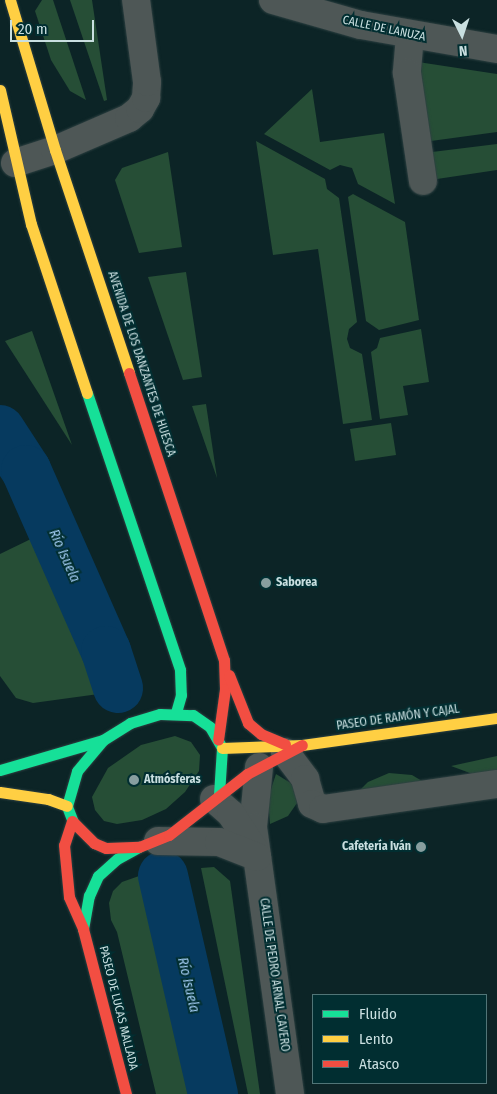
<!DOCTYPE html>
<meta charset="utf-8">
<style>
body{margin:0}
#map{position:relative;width:497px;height:1094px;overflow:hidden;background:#0c2426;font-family:"Fira Sans Condensed",sans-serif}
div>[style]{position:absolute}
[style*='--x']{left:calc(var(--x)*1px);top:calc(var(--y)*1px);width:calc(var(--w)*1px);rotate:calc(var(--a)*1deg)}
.green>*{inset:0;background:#264e36}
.river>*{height:50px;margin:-25px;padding:0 25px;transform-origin:25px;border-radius:25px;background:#063a5f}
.roads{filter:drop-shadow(0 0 1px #2d4041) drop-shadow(0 0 1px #2d4041)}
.street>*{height:28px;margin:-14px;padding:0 14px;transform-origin:14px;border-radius:14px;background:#4e5756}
.fast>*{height:11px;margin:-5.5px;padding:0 5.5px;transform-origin:5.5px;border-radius:5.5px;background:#16e098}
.slow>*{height:11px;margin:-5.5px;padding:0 5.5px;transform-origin:5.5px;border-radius:5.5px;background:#ffcf43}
.jam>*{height:11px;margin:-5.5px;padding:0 5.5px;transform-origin:5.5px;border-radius:5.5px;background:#f24e42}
.dots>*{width:14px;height:14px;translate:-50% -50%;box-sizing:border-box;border:2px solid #012e31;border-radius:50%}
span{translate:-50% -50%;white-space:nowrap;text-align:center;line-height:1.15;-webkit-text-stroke:4px #012e31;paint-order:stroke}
.street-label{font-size:12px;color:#c9dfe0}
.poi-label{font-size:12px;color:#c9dfe0;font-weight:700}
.left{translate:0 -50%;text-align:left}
.right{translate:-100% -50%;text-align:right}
.water-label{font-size:14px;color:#a6cff7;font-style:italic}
.legend{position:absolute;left:312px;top:994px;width:175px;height:90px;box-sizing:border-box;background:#012e31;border:1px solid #517577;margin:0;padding:6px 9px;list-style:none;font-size:15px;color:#c9dfe0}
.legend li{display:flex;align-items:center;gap:10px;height:25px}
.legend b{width:25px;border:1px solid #517577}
.north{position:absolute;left:437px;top:10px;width:50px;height:50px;-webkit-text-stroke:4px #012e31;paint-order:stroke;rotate:176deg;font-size:14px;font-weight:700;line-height:20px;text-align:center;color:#c9dfe0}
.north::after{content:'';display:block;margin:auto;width:18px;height:22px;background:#c9dfe0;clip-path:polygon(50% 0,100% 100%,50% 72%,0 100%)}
.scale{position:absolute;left:10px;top:20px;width:84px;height:22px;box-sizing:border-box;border:2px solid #c9dfe0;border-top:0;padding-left:6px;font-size:15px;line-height:18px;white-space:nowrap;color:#c9dfe0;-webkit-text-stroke:4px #012e31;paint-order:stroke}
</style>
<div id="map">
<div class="green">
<div style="clip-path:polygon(42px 0,53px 0,86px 100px,70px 91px,51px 60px,35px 11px)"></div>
<div style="clip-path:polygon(70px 0,92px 0,107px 100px,104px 101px)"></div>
<div style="clip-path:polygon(418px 62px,497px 74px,497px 132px,431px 141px)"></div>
<div style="clip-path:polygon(312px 89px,320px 142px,384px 133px,395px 204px,358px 184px,352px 168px,340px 165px,330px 170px,264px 134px)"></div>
<div style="clip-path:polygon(256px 141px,325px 179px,327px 189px,339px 198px,357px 322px,349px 329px,347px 339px,350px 348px,362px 354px,372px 420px,343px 424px,318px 249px,273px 255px)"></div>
<div style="clip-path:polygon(497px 144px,497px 170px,437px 179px,432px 152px)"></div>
<div style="clip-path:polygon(168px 152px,182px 247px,139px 253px,115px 180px,122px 168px)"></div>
<div style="clip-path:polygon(353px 194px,405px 222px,419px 320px,379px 330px,366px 321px,348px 197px)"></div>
<div style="clip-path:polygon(186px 272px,202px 377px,183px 380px,148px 277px)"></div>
<div style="clip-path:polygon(421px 329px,429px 382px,403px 386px,408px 415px,380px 419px,371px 352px,377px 348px,380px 338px)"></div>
<div style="clip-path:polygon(32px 331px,72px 445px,5px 341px)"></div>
<div style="clip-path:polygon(206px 404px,217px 478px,192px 406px)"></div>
<div style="clip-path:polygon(391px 423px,396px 455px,355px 461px,350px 429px)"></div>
<div style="clip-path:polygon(37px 536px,91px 657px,106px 693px,33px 703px,16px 698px,0 676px,0 554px)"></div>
<div style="clip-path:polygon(175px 736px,191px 742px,200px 755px,199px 771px,185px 792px,166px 809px,142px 820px,117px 824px,104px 821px,95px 810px,92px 797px,108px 768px,141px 745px)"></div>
<div style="clip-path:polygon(497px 756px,497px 778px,478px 776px,451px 766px)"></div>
<div style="clip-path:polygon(389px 773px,412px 775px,422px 781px,360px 790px,368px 782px)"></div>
<div style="clip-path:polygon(276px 774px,294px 785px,297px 803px,288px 816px,270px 824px,268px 798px)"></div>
<div style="clip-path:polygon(214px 867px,230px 881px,260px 1094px,248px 1094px,201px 868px)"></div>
<div style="clip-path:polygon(139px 876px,143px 882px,193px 1094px,156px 1094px,117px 932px,111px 920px,109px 903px,113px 891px,122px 882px)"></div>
</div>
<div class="river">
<div style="--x:0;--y:430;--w:48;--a:57"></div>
<div style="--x:26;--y:470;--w:198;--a:66.2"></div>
<div style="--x:106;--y:651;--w:39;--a:72"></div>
<div style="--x:163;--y:876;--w:224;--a:77.1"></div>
</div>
<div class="roads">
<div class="street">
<div style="--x:273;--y:0;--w:91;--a:15.9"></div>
<div style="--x:361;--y:25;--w:138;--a:10"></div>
<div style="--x:410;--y:36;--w:37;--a:95"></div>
<div style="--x:407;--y:73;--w:109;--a:81.6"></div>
<div style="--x:15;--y:163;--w:42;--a:-18"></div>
<div style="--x:55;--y:150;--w:81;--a:-23.4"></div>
<div style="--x:129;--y:118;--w:14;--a:-39"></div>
<div style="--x:140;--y:109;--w:13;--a:-61"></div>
<div style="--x:146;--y:98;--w:16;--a:-86"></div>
<div style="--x:147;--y:82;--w:83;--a:-97.6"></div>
<div style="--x:285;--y:752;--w:34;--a:53"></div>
<div style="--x:305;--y:779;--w:26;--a:74"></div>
<div style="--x:312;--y:804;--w:12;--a:24"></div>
<div style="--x:323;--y:809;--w:176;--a:-8.2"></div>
<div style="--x:259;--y:767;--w:60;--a:95.7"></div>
<div style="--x:253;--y:827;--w:270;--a:82.1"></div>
<div style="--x:214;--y:799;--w:23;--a:41"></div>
<div style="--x:231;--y:814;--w:42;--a:56.7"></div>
<div style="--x:158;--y:841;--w:61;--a:0.9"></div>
<div style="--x:219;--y:842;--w:41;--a:21.5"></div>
</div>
<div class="fast">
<div style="--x:87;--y:393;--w:292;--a:71.4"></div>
<div style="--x:180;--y:670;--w:25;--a:88"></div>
<div style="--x:181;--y:695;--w:19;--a:106"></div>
<div style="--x:0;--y:770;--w:107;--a:-16.2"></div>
<div style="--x:73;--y:822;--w:17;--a:-111"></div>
<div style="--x:67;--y:806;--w:36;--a:-74"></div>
<div style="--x:77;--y:771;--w:40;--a:-50"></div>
<div style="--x:103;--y:740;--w:32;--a:-32"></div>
<div style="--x:130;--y:723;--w:31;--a:-17"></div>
<div style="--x:160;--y:714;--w:33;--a:2"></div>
<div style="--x:193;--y:715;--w:21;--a:35"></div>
<div style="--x:210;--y:727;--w:24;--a:60"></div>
<div style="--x:222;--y:748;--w:46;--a:93.7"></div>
<div style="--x:83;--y:929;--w:34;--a:-80"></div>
<div style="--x:89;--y:896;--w:22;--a:-66"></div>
<div style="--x:98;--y:876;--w:25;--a:-42"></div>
<div style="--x:117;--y:859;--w:25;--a:-29"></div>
</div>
<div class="slow">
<div style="--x:10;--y:0;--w:157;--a:73.3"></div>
<div style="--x:55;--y:150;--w:235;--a:71.6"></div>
<div style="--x:0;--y:90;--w:138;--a:77"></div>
<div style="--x:31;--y:224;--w:178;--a:71.7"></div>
<div style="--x:222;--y:748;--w:80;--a:-2.1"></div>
<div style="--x:302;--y:745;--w:197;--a:-7.9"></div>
<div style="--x:0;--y:792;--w:49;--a:8.3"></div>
<div style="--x:48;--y:799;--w:20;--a:20"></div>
</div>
<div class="jam">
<div style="--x:129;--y:373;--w:302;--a:71.7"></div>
<div style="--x:224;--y:660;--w:29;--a:88"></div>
<div style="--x:225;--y:689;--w:51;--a:97.8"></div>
<div style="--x:229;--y:675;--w:52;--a:68.4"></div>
<div style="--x:248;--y:723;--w:17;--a:40"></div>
<div style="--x:261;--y:734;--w:26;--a:23"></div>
<div style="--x:72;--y:821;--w:25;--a:108"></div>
<div style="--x:64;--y:845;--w:52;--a:84.5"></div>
<div style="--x:69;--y:897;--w:35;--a:66"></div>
<div style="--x:83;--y:929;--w:171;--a:75.4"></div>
<div style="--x:73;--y:822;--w:30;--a:45"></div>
<div style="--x:94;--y:843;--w:13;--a:23"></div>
<div style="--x:106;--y:848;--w:33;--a:-2"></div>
<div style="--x:139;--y:847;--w:32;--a:-22"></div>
<div style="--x:169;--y:835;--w:99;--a:-38"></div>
<div style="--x:247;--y:774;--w:62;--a:-27.8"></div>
</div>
</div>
<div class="dots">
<div style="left:266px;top:583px;background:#879e9f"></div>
<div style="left:134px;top:780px;background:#879e9f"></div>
<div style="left:421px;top:847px;background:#879e9f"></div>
</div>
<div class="street-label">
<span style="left:384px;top:29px;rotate:12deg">CALLE DE LANUZA</span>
<span style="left:141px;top:364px;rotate:72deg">AVENIDA DE LOS DANZANTES DE HUESCA</span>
<span style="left:398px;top:718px;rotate:-8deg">PASEO DE RAMÓN Y CAJAL</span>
<span style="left:274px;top:975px;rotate:82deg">CALLE DE PEDRO ARNAL CAVERO</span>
<span style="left:118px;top:1008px;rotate:76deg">PASEO DE LUCAS MALLADA</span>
</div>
<div class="poi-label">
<span class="left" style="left:276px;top:583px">Saborea</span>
<span class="left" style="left:144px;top:780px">Atmósferas</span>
<span class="right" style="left:411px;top:847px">Cafetería Iván</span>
</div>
<div class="water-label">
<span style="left:64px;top:556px;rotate:66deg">Río Isuela</span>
<span style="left:188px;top:985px;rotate:77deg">Río Isuela</span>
</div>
<ul class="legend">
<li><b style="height:6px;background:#16e098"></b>Fluido</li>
<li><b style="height:6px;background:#ffcf43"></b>Lento</li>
<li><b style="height:6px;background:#f24e42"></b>Atasco</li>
</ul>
<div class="north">N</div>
<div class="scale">20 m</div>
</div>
